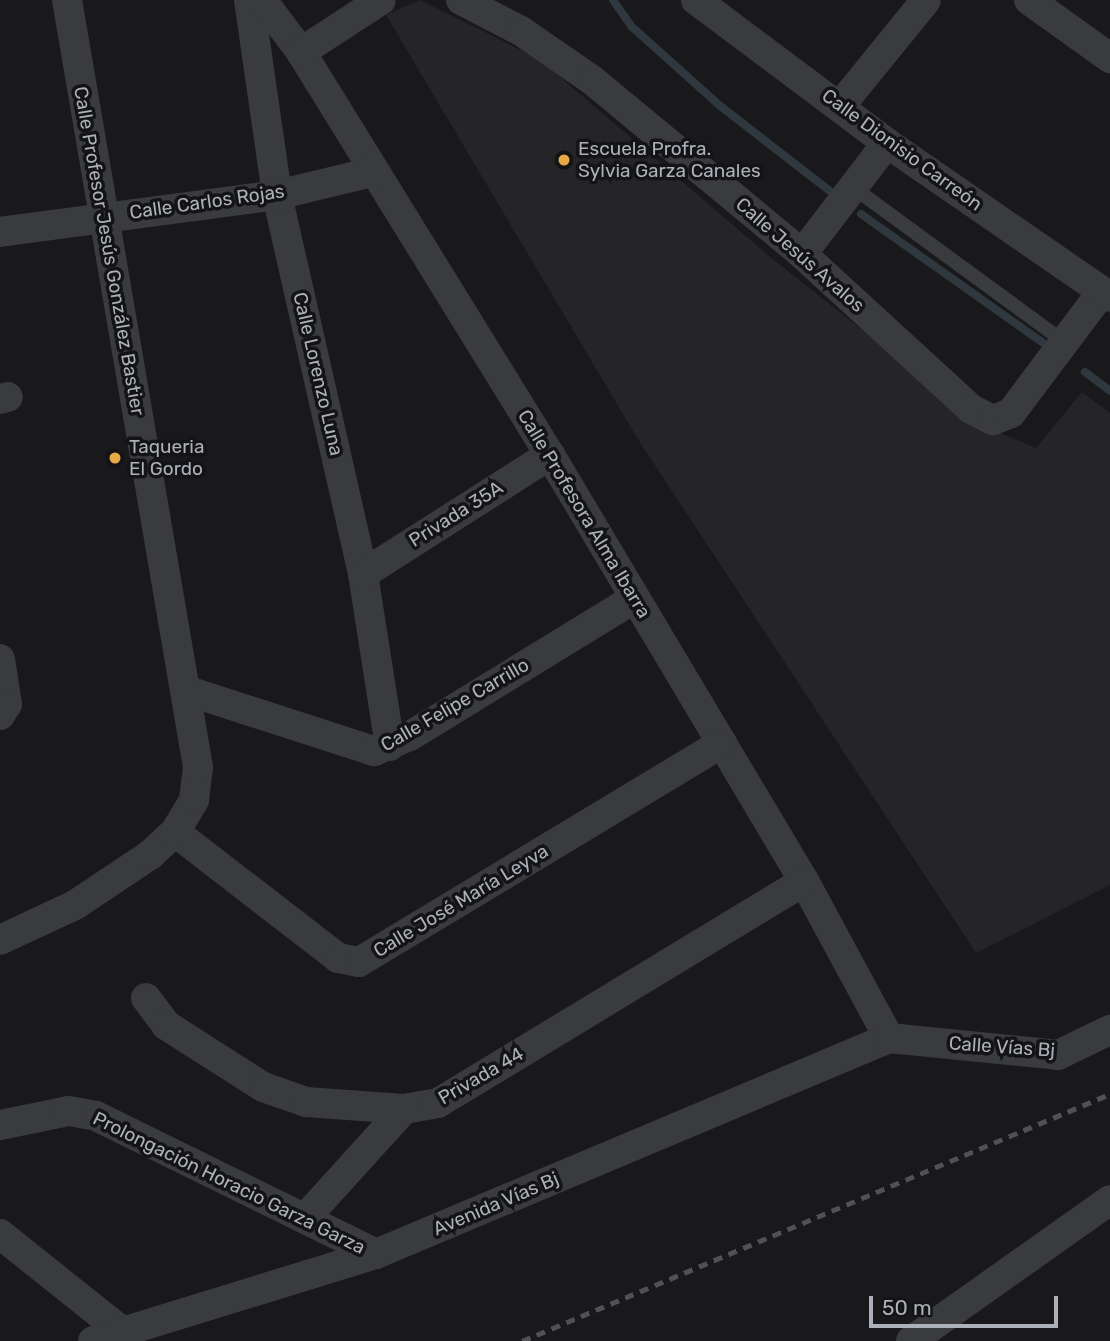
<!DOCTYPE html>
<meta charset="utf-8">
<style>
body{margin:0}
#map{position:relative;width:1110px;height:1341px;overflow:hidden;background:#19191b;font-family:Rubik,sans-serif}
div>[style]{position:absolute}
[style*='--x']{left:calc(var(--x)*1px);top:calc(var(--y)*1px);width:calc(var(--w)*1px);rotate:calc(var(--a)*1deg)}
.built>*{inset:0;background:#252527}
.stream>*{height:8px;margin:-4px;padding:0 4px;transform-origin:4px;border-radius:4px;background:#2f383e}
.service>*{height:14px;margin:-7px;padding:0 7px;transform-origin:7px;border-radius:7px;background:#3a3b3f}
.minor>*{height:30px;margin:-15px;padding:0 15px;transform-origin:15px;border-radius:15px;background:#3a3b3f}
.rail>*{height:5px;margin-top:-2.5px;transform-origin:0;background:repeating-linear-gradient(90deg,#4f5156 0 9px,transparent 0 16px)}
.dots>*{width:19px;height:19px;translate:-50% -50%;box-sizing:border-box;border:4px solid #141416;border-radius:50%}
span{translate:-50% -50%;white-space:nowrap;text-align:center;line-height:1.15;-webkit-text-stroke:7px #141416;paint-order:stroke}
.poi-label{font-size:19px;color:#acb1b9}
.left{translate:0 -50%;text-align:left}
.street-label{font-size:19px;color:#acb1b9}
.scale{position:absolute;left:869px;top:1296px;width:189px;height:32px;box-sizing:border-box;border:4px solid #acb1b9;border-top:0;padding-left:9px;font-size:21px;line-height:24px;white-space:nowrap;color:#acb1b9;-webkit-text-stroke:5px #141416;paint-order:stroke}
</style>
<div id="map">
<div class="built">
<div style="clip-path:polygon(420px 0,539px 59px,774px 260px,983px 426px,1036px 448px,1082px 392px,1110px 413px,1110px 885px,976px 953px,639px 441px,386px 15px)"></div>
</div>
<div class="stream">
<div style="--x:613;--y:0;--w:32;--a:55"></div>
<div style="--x:631;--y:26;--w:118;--a:41.9"></div>
<div style="--x:719;--y:105;--w:142;--a:37.8"></div>
<div style="--x:861;--y:214;--w:232;--a:35.3"></div>
<div style="--x:1085;--y:372;--w:31;--a:37"></div>
</div>
<div class="service">
<div style="--x:854;--y:188;--w:258;--a:36.2"></div>
</div>
<div class="minor">
<div style="--x:249;--y:0;--w:197;--a:81.8"></div>
<div style="--x:277;--y:195;--w:389;--a:77.2"></div>
<div style="--x:363;--y:574;--w:174;--a:81.1"></div>
<div style="--x:262;--y:0;--w:65;--a:53.1"></div>
<div style="--x:301;--y:52;--w:474;--a:58.3"></div>
<div style="--x:550;--y:455;--w:496;--a:59.2"></div>
<div style="--x:804;--y:881;--w:179;--a:61.6"></div>
<div style="--x:461;--y:0;--w:68;--a:27.3"></div>
<div style="--x:521;--y:31;--w:86;--a:34.6"></div>
<div style="--x:592;--y:80;--w:273;--a:39.6"></div>
<div style="--x:802;--y:254;--w:229;--a:42.5"></div>
<div style="--x:971;--y:409;--w:25;--a:27"></div>
<div style="--x:993;--y:420;--w:19;--a:-21"></div>
<div style="--x:1011;--y:413;--w:151;--a:-53.1"></div>
<div style="--x:696;--y:0;--w:239;--a:36.8"></div>
<div style="--x:887;--y:143;--w:271;--a:34.6"></div>
<div style="--x:1029;--y:0;--w:100;--a:35.6"></div>
<div style="--x:301;--y:52;--w:95;--a:-33"></div>
<div style="--x:840;--y:106;--w:136;--a:-50.9"></div>
<div style="--x:0;--y:232;--w:279;--a:-7.6"></div>
<div style="--x:277;--y:195;--w:98;--a:-13.6"></div>
<div style="--x:802;--y:254;--w:140;--a:-52.6"></div>
<div style="--x:0;--y:399;--w:8;--a:-14"></div>
<div style="--x:363;--y:574;--w:222;--a:-32.5"></div>
<div style="--x:0;--y:659;--w:46;--a:81.2"></div>
<div style="--x:7;--y:704;--w:13;--a:122"></div>
<div style="--x:185;--y:690;--w:199;--a:17.9"></div>
<div style="--x:374;--y:751;--w:39;--a:-23"></div>
<div style="--x:410;--y:736;--w:263;--a:-31.5"></div>
<div style="--x:175;--y:832;--w:206;--a:37.7"></div>
<div style="--x:338;--y:958;--w:21;--a:11"></div>
<div style="--x:359;--y:962;--w:424;--a:-31.1"></div>
<div style="--x:0;--y:940;--w:83;--a:-25"></div>
<div style="--x:75;--y:905;--w:90;--a:-33.7"></div>
<div style="--x:150;--y:855;--w:34;--a:-43"></div>
<div style="--x:175;--y:832;--w:37;--a:-59"></div>
<div style="--x:194;--y:800;--w:33;--a:-83"></div>
<div style="--x:198;--y:767;--w:778;--a:-99.69"></div>
<div style="--x:146;--y:998;--w:34;--a:53"></div>
<div style="--x:166;--y:1025;--w:115;--a:32.6"></div>
<div style="--x:263;--y:1087;--w:46;--a:19.2"></div>
<div style="--x:306;--y:1102;--w:98;--a:4.1"></div>
<div style="--x:404;--y:1109;--w:35;--a:-10"></div>
<div style="--x:438;--y:1103;--w:428;--a:-31.2"></div>
<div style="--x:0;--y:1125;--w:70;--a:-11.5"></div>
<div style="--x:69;--y:1111;--w:27;--a:10"></div>
<div style="--x:96;--y:1116;--w:312;--a:26.2"></div>
<div style="--x:307;--y:1216;--w:144;--a:-47.8"></div>
<div style="--x:0;--y:1234;--w:152;--a:38.6"></div>
<div style="--x:93;--y:1341;--w:296;--a:-17.1"></div>
<div style="--x:376;--y:1254;--w:557;--a:-22.83"></div>
<div style="--x:889;--y:1038;--w:170;--a:5.7"></div>
<div style="--x:1058;--y:1055;--w:58;--a:-25.7"></div>
<div style="--x:911;--y:1341;--w:244;--a:-35.3"></div>
</div>
<div class="rail">
<div style="--x:522;--y:1341;--w:638;--a:-22.79"></div>
</div>
<div class="dots">
<div style="left:564px;top:160px;background:#e6a945"></div>
<div style="left:115px;top:458px;background:#e6a945"></div>
</div>
<div class="poi-label">
<span class="left" style="left:578px;top:160px">Escuela Profra.<br>Sylvia Garza Canales</span>
<span class="left" style="left:129px;top:458px">Taqueria<br>El Gordo</span>
</div>
<div class="street-label">
<span style="left:902px;top:150px;rotate:36deg">Calle Dionisio Carreón</span>
<span style="left:207px;top:202px;rotate:-8deg">Calle Carlos Rojas</span>
<span style="left:109px;top:251px;rotate:80deg">Calle Profesor Jesús González Bastier</span>
<span style="left:800px;top:255px;rotate:41deg">Calle Jesús Avalos</span>
<span style="left:318px;top:374px;rotate:77deg">Calle Lorenzo Luna</span>
<span style="left:456px;top:514px;rotate:-32deg">Privada 35A</span>
<span style="left:584px;top:514px;rotate:59deg">Calle Profesora Alma Ibarra</span>
<span style="left:455px;top:705px;rotate:-30deg">Calle Felipe Carrillo</span>
<span style="left:461px;top:901px;rotate:-31deg">Calle José María Leyva</span>
<span style="left:1002px;top:1047px;rotate:4deg">Calle Vías Bj</span>
<span style="left:481px;top:1076px;rotate:-30deg">Privada 44</span>
<span style="left:229px;top:1183px;rotate:26deg">Prolongación Horacio Garza Garza</span>
<span style="left:496px;top:1204px;rotate:-23deg">Avenida Vías Bj</span>
</div>
<div class="scale">50 m</div>
</div>
